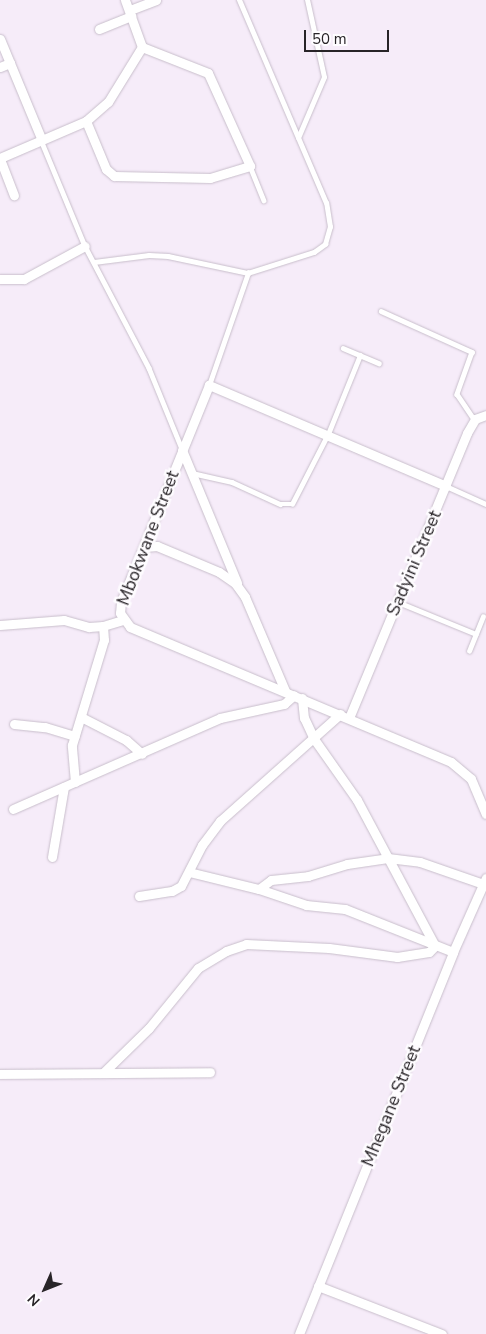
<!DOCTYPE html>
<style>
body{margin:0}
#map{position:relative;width:486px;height:1334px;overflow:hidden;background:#f6ecf9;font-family:"Nunito Sans",sans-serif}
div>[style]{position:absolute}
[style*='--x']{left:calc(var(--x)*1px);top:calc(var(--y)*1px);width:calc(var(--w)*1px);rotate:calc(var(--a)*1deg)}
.roads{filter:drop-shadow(0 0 1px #c8becb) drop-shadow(0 0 1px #c8becb)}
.service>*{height:4.5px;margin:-2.25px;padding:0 2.25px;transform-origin:2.25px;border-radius:2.25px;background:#fff}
.minor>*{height:9px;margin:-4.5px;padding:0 4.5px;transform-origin:4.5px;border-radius:4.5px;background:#fff}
span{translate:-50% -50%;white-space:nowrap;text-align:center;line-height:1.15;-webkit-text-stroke:5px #fefcff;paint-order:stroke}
.street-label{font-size:18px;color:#282428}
.north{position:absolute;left:20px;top:1264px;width:50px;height:50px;-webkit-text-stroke:4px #fefcff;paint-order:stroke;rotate:226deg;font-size:14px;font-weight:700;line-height:20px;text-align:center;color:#282428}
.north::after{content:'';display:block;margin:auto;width:18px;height:22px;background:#282428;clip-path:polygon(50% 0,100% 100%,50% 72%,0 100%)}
.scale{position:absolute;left:304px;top:30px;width:85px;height:22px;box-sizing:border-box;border:2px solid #282428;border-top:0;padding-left:6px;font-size:15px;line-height:18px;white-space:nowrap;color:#282428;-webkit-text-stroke:4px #fefcff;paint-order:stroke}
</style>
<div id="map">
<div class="roads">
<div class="service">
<div style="--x:298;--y:138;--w:66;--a:-66.9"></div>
<div style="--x:324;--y:77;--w:79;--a:-102.4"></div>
<div style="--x:41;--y:140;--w:115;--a:67.5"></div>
<div style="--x:85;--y:246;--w:138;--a:62.3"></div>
<div style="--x:149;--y:368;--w:87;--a:67.8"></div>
<div style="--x:250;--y:166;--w:37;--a:68"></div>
<div style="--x:94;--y:262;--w:55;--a:-7.3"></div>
<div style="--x:149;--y:255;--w:19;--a:3"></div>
<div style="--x:168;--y:256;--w:82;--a:12"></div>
<div style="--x:248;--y:273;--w:69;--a:-17.7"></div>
<div style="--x:314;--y:252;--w:14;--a:-36"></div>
<div style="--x:325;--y:244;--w:18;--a:-74"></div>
<div style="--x:330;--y:227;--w:24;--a:-99"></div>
<div style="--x:326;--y:203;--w:221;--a:-113.2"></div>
<div style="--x:381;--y:311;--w:100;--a:24.3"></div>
<div style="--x:472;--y:352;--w:45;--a:109.7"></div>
<div style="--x:457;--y:394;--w:30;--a:56"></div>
<div style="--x:343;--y:348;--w:39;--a:23"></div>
<div style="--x:209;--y:385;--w:119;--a:-70.8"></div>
<div style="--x:192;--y:473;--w:41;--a:12.7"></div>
<div style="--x:232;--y:482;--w:53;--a:24.6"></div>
<div style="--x:280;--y:504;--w:12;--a:0"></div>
<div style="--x:292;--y:504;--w:79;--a:-62.8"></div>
<div style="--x:328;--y:434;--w:85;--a:-67.9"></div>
<div style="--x:446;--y:486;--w:44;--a:24.2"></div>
<div style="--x:398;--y:602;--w:84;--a:22.3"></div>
<div style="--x:469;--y:651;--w:37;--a:-68"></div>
</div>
<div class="minor">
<div style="--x:130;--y:10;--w:28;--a:-21"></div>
<div style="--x:99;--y:29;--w:35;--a:-22"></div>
<div style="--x:0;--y:39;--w:107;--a:67.5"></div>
<div style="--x:0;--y:67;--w:11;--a:-22"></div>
<div style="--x:86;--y:121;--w:52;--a:67.4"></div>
<div style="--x:106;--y:169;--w:11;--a:41"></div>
<div style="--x:114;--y:176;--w:96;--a:1.2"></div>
<div style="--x:210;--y:178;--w:42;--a:-16.7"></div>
<div style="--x:250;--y:166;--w:102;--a:-114.3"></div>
<div style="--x:208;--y:73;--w:71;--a:-158.5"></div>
<div style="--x:0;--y:158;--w:94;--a:-23.3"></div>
<div style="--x:86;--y:121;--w:29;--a:-41"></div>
<div style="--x:108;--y:102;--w:65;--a:-58.3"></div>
<div style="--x:142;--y:47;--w:50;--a:-109.9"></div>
<div style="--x:0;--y:159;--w:39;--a:69"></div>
<div style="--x:0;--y:279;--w:24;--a:0"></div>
<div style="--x:24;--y:279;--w:69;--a:-28.4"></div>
<div style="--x:182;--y:450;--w:144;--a:67.5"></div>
<div style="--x:446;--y:486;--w:258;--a:-156.9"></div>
<div style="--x:209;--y:385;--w:234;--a:112.1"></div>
<div style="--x:121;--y:602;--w:11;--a:95"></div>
<div style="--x:120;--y:613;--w:17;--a:54"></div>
<div style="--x:130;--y:627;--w:348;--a:22.8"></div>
<div style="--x:451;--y:762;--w:26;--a:40"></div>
<div style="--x:471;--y:779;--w:38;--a:67"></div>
<div style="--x:145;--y:547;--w:12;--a:-5"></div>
<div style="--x:157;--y:546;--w:67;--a:22.8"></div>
<div style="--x:219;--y:572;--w:19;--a:35"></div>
<div style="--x:235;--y:583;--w:17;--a:54"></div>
<div style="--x:245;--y:597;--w:102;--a:66.9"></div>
<div style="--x:0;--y:625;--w:64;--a:-4.5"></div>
<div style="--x:64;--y:620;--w:26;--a:16"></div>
<div style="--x:89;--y:627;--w:14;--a:-4"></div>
<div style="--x:103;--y:626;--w:21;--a:-17"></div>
<div style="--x:81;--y:717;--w:51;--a:27.1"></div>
<div style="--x:126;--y:740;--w:21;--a:41"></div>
<div style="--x:349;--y:718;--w:308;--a:-67.5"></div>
<div style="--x:467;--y:433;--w:16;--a:-60"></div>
<div style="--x:475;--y:419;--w:12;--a:-20"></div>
<div style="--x:14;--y:724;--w:31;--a:6"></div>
<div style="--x:45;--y:727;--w:31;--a:17"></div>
<div style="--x:75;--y:782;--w:37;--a:-95"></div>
<div style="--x:72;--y:745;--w:110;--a:-73.1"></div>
<div style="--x:104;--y:640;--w:14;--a:-94"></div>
<div style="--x:13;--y:809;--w:226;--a:-23.7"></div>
<div style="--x:220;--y:718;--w:66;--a:-12.3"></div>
<div style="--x:284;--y:704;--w:13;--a:-42"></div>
<div style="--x:52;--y:857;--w:71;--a:-80.3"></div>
<div style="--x:189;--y:872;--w:72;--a:13.7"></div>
<div style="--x:259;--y:889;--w:50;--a:18.8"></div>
<div style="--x:306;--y:905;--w:39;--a:6"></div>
<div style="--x:345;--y:909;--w:116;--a:21.7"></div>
<div style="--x:259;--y:889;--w:15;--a:-37"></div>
<div style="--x:271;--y:880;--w:37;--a:-6"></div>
<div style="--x:308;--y:876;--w:41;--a:-17.1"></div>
<div style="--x:347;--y:864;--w:41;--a:-8.3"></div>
<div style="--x:388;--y:858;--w:32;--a:7"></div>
<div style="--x:420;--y:862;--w:67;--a:19.2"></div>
<div style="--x:139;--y:896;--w:33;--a:-9"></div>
<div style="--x:172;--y:891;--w:10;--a:-29"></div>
<div style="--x:181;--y:886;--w:46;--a:-62.9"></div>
<div style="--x:202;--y:845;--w:30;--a:-53"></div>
<div style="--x:220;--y:821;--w:161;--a:-41.7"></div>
<div style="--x:103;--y:1073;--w:64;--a:-44.4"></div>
<div style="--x:149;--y:1028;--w:77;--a:-50.8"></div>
<div style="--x:198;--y:968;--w:33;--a:-31"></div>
<div style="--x:226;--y:951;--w:21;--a:-19"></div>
<div style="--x:246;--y:944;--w:83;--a:2.8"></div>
<div style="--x:329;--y:948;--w:69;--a:7.5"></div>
<div style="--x:397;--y:957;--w:32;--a:-9"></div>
<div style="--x:429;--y:952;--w:8;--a:-45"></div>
<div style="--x:435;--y:946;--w:166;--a:-118.1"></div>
<div style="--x:357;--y:800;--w:75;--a:-125.2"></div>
<div style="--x:314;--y:739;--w:23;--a:-115"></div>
<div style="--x:304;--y:718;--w:20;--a:-96"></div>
<div style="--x:0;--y:1074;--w:210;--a:-0.5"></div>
<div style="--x:318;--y:1286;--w:133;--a:21.2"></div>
<div style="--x:299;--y:1334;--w:412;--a:-68"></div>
<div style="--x:453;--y:952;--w:81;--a:-66"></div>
</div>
</div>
<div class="street-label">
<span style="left:148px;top:538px;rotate:-69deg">Mbokwane Street</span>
<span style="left:414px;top:563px;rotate:-67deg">Sadyini Street</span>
<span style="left:391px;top:1106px;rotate:-68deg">Mhegane Street</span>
</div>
<div class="north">N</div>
<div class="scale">50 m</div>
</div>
